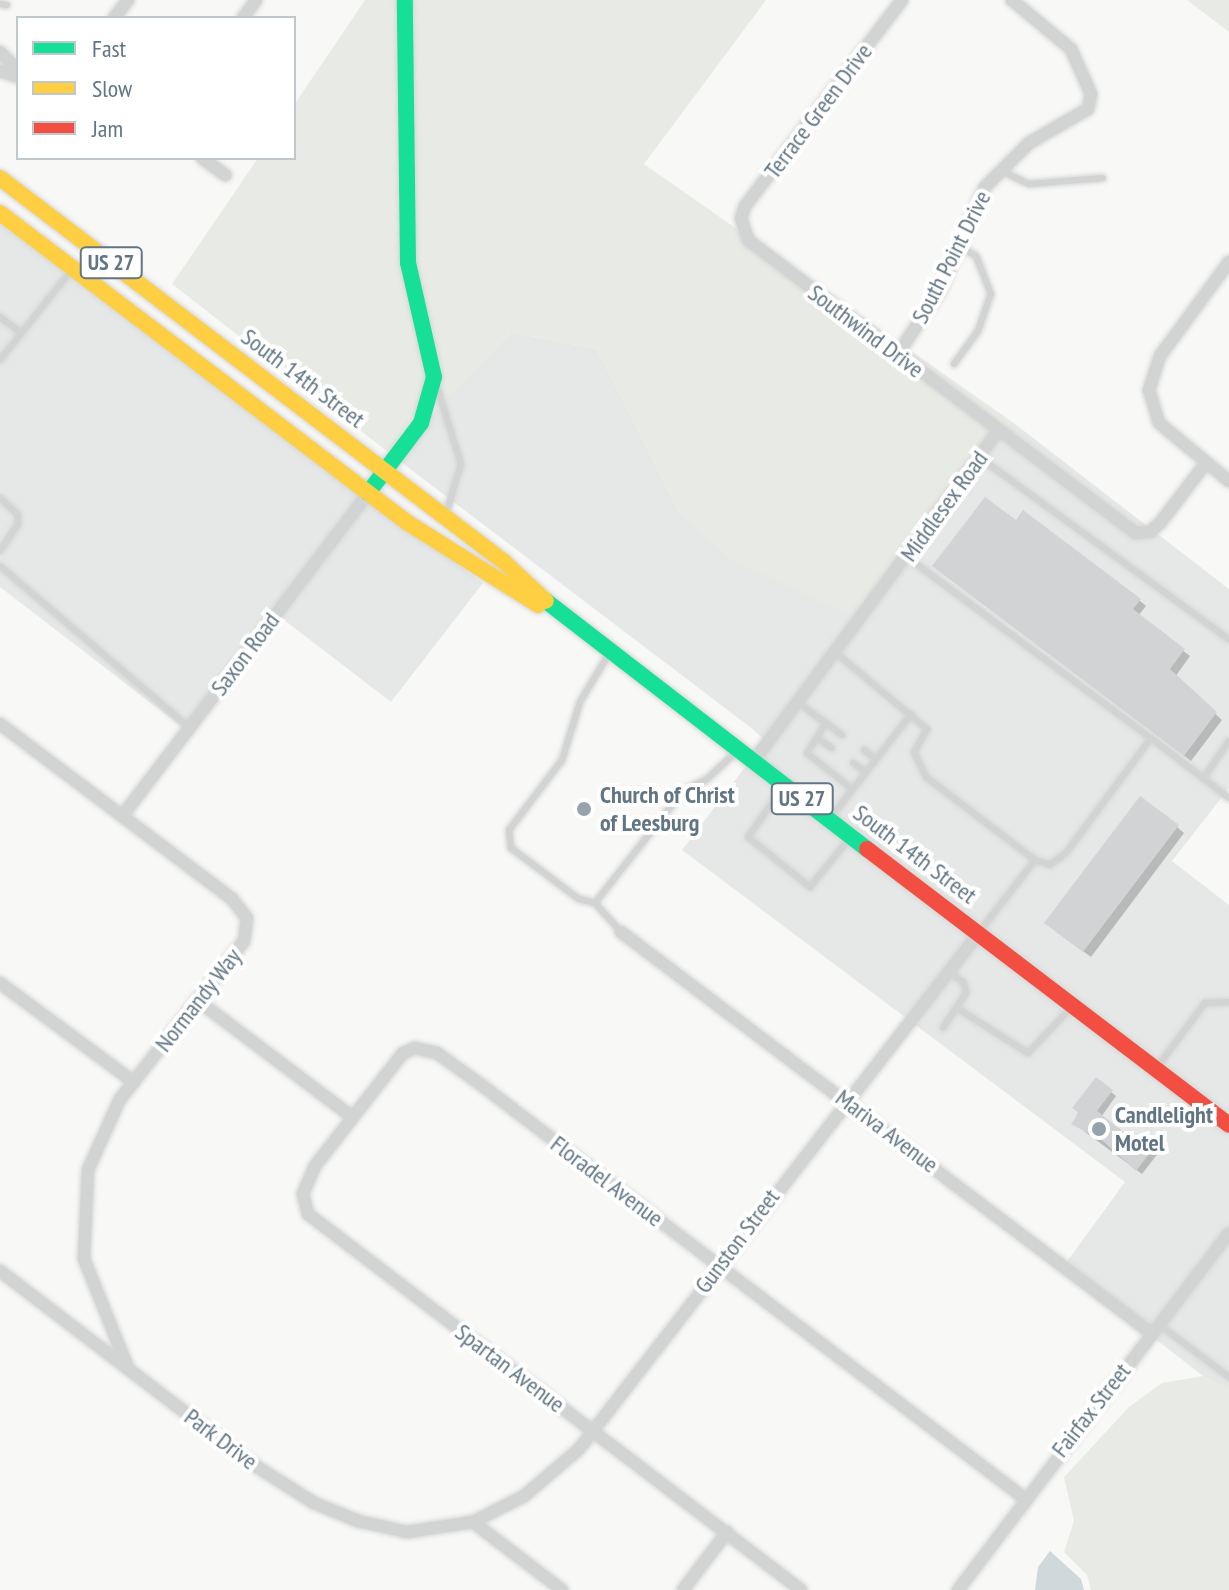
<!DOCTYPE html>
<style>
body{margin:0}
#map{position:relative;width:1229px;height:1590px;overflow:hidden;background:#f8f8f7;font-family:"PT Sans Narrow",sans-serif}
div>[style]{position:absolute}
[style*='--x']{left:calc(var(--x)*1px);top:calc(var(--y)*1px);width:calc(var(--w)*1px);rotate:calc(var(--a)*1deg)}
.built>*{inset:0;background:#e6e8e8}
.green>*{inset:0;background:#e8ebe5}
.water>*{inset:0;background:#cfd8da}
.shadow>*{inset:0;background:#0003}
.building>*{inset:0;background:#d1d3d4}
.roads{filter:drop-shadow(0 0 2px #d5d6d6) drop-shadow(0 0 2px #d5d6d6)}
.lane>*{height:6px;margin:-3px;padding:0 3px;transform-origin:3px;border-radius:3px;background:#d2d3d3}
.street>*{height:12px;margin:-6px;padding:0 6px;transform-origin:6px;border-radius:6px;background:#d2d3d3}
.fast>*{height:16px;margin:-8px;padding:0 8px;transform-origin:8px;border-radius:8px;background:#16e098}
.slow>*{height:16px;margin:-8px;padding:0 8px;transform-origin:8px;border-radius:8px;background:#ffcf43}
.jam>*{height:16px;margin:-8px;padding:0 8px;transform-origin:8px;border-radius:8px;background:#f24e42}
.dots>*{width:22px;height:22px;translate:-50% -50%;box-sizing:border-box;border:4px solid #fff;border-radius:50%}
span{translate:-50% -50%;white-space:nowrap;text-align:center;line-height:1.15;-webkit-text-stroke:8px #fff;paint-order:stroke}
.shield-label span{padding:2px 6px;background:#fff;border:2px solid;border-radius:6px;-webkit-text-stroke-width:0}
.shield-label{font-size:22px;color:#617584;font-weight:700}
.street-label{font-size:24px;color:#617584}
.poi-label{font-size:24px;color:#617584;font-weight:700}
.left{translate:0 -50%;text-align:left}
.legend{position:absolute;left:16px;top:16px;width:280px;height:144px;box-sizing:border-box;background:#fff;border:2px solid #c0c8ce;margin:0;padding:10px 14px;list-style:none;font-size:24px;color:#617584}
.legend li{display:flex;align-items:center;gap:16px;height:40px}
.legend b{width:40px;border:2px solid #c0c8ce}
</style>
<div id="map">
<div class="built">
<div style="clip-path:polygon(0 224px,483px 583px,391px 702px,275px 613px,186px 730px,0 587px)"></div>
<div style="clip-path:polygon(511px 332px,597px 349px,680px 514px,859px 619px,1011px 421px,1229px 589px,1229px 788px,1172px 861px,1229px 905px,1229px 1116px,755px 755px,766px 741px,750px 727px,401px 462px,437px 408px)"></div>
<div style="clip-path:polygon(746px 766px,1229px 1134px,1229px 1390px,1203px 1376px,1063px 1267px,1125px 1182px,682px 850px)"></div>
</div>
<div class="green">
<div style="clip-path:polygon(365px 0,397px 0,400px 262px,426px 377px,421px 405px,388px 452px,172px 284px,258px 158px,294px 158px,294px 105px)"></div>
<div style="clip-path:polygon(413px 0,766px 0,644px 164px,1011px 421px,859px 619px,732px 560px,680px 514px,597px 349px,511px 332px,437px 408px,442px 371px,416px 263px)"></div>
<div style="clip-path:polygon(1187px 0,1229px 0,1229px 32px)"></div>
<div style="clip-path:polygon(1203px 1376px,1229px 1390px,1229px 1590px,1091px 1590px,1087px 1575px,1064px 1552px,1074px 1521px,1064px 1477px,1129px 1407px,1162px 1383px)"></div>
</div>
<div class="water">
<div style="clip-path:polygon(1050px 1551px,1081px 1579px,1084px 1590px,1035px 1590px,1038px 1567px)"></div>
</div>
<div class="shadow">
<div style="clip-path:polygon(1016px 523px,1139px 600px,1146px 606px,1138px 616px,1190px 656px,1175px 677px,1222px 720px,1191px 761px,941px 572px)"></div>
<div style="clip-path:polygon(1177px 827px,1184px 833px,1091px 957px,1053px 929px)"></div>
<div style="clip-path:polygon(1096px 1079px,1116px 1096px,1101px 1117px,1142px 1148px,1147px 1142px,1159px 1152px,1142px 1174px,1073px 1123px)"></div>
</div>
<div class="building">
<div style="clip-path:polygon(985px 497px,1016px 520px,1023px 510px,1141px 599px,1133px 609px,1185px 649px,1170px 669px,1217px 712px,1184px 756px,932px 566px)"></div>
<div style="clip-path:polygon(1140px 796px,1179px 825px,1083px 952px,1044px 923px)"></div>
<div style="clip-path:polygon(1096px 1077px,1113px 1090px,1097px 1111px,1142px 1146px,1147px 1139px,1155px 1146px,1136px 1171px,1103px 1141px,1071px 1124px,1079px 1113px,1072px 1108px)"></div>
</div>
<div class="roads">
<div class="lane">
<div style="--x:0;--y:4;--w:7;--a:8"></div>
<div style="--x:1002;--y:171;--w:30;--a:26"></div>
<div style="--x:1029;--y:184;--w:74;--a:-4.6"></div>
<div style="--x:0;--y:317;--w:26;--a:37"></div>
<div style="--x:0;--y:360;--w:112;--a:-51.5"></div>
<div style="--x:954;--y:364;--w:41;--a:-54"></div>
<div style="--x:978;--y:331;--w:39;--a:-71"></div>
<div style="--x:991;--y:294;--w:41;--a:-111.5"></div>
<div style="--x:976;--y:256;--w:21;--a:-149"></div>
<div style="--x:437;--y:387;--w:81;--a:72.7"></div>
<div style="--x:461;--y:464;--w:52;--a:106.7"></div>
<div style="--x:979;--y:457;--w:309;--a:36.1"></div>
<div style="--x:0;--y:498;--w:25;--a:43"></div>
<div style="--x:18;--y:515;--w:9;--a:90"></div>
<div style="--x:18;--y:524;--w:32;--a:124"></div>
<div style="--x:907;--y:557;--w:304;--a:36.6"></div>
<div style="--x:0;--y:566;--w:250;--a:40.5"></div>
<div style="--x:836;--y:653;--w:119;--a:39.9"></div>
<div style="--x:927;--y:729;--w:26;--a:119"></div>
<div style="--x:914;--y:752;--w:28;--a:64"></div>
<div style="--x:926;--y:777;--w:137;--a:37.3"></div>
<div style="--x:607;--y:657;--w:52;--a:121"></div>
<div style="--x:580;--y:702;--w:61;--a:107.2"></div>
<div style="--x:562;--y:760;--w:88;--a:127.1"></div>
<div style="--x:509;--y:830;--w:18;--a:84"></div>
<div style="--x:511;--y:848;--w:85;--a:36.9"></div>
<div style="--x:579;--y:899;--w:16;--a:14"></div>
<div style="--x:595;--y:903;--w:142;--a:-51.8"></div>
<div style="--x:683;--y:791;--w:25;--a:-26"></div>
<div style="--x:706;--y:780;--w:40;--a:-43"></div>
<div style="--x:799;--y:703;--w:34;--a:37"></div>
<div style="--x:826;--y:723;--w:36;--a:122"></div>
<div style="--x:807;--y:753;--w:58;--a:38.7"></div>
<div style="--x:826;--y:723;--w:20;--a:37"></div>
<div style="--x:817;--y:738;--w:18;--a:34"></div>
<div style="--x:864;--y:750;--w:15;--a:37"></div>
<div style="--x:853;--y:763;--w:16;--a:35"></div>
<div style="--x:1203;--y:779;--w:46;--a:-55.6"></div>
<div style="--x:782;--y:789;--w:59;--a:125.3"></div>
<div style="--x:748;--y:837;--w:80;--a:38.9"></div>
<div style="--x:810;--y:887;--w:62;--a:-50.9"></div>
<div style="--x:832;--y:816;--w:129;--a:-52.2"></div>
<div style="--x:595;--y:903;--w:39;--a:48"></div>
<div style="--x:980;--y:931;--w:90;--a:-52.2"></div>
<div style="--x:1035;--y:860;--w:16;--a:18"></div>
<div style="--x:1050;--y:865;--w:20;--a:-37"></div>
<div style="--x:1066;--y:853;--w:143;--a:-53.5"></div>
<div style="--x:1151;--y:738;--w:98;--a:37.6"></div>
<div style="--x:957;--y:1008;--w:84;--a:32.4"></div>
<div style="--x:1028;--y:1053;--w:58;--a:-46.4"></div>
<div style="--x:943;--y:1028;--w:42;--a:-56.7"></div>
<div style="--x:966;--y:993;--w:10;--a:-101"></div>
<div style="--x:964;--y:983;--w:20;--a:-143"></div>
<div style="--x:1158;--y:1066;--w:79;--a:-53.3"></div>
<div style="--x:1205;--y:1003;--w:24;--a:-2"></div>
<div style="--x:1158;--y:1324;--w:89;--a:36.7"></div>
</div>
<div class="street">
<div style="--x:902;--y:0;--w:259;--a:127.3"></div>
<div style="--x:745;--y:206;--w:13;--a:108"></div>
<div style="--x:741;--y:218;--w:23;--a:72"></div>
<div style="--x:748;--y:240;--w:486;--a:37.1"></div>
<div style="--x:1136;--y:533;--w:14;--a:-4"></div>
<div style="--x:1150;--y:532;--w:13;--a:-42"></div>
<div style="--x:1160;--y:523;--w:76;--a:-52.5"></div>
<div style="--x:114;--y:18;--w:23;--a:-52"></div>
<div style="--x:243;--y:18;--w:22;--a:-54"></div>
<div style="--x:0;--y:52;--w:25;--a:45"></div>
<div style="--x:0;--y:71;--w:19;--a:18"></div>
<div style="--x:202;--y:158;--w:29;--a:36"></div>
<div style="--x:1229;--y:262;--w:117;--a:126.3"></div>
<div style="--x:1160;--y:356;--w:36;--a:108"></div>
<div style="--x:1149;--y:390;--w:34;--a:73"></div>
<div style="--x:1159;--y:423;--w:91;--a:39.6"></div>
<div style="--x:898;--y:354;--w:77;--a:-56.7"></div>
<div style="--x:940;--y:290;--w:112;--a:-66.4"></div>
<div style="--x:985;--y:187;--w:62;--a:-45"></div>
<div style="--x:1029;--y:143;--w:68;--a:-30"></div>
<div style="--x:1088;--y:109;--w:15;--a:-79"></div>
<div style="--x:1091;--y:94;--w:49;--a:-114"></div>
<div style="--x:1071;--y:49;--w:77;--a:-140.3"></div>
<div style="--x:0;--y:724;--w:291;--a:37"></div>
<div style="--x:232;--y:899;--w:24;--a:52"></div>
<div style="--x:247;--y:918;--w:23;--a:97"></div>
<div style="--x:244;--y:941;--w:201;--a:128.1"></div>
<div style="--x:120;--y:1099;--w:78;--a:114.3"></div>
<div style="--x:88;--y:1170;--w:89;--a:92.6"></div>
<div style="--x:84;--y:1259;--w:118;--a:68"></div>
<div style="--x:753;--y:762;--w:412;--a:-53.5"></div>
<div style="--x:123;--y:815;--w:405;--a:-52.7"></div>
<div style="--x:621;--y:932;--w:665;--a:37.11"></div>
<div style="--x:0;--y:983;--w:167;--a:36.5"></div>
<div style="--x:197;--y:1000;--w:193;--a:37"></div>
<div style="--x:0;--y:1271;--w:316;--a:37.4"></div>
<div style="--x:251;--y:1463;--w:75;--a:32.4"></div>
<div style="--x:314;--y:1503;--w:48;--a:22.2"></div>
<div style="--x:358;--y:1521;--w:50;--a:12.7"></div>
<div style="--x:407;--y:1532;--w:67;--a:-8.6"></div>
<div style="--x:473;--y:1522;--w:57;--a:-27"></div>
<div style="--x:524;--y:1496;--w:72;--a:-40.5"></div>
<div style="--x:579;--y:1449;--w:653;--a:-52.22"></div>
<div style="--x:473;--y:1522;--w:112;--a:37.4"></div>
<div style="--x:683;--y:1590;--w:73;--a:-52.8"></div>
<div style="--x:801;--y:1590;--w:620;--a:-142.67"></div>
<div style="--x:308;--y:1214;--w:21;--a:-104"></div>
<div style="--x:303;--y:1194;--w:30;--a:-67"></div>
<div style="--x:315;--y:1166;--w:143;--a:-52.1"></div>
<div style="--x:403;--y:1053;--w:13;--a:-23"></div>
<div style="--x:415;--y:1048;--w:23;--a:13"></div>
<div style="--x:437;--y:1053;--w:53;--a:35.8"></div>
<div style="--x:480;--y:1084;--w:684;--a:37.27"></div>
<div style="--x:958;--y:1590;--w:448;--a:-52.8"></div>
</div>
<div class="fast">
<div style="--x:368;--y:493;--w:88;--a:-52.9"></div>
<div style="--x:421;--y:423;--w:48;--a:-74.2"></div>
<div style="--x:434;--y:377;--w:117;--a:-102.8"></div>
<div style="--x:408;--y:263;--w:263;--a:-90.7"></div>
<div style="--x:546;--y:601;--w:406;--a:37.7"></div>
</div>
<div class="slow">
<div style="--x:0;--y:178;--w:634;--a:37.3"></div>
<div style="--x:504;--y:562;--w:57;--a:42.9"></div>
<div style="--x:0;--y:213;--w:512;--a:37.23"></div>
<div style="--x:408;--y:523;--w:154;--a:32.2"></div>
</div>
<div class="jam">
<div style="--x:867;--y:849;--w:455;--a:37.3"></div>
</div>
</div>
<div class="dots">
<div style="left:584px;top:809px;background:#96a3ac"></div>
<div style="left:1099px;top:1129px;background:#96a3ac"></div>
</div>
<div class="shield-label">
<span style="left:111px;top:263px">US 27</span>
<span style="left:802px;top:799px">US 27</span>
</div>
<div class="street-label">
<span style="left:818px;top:111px;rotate:-53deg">Terrace Green Drive</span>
<span style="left:951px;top:257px;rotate:-63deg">South Point Drive</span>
<span style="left:866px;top:331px;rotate:37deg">Southwind Drive</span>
<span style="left:303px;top:378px;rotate:37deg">South 14th Street</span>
<span style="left:944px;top:506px;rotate:-54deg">Middlesex Road</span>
<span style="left:245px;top:654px;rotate:-53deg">Saxon Road</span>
<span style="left:915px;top:854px;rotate:37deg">South 14th Street</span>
<span style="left:198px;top:1000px;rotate:-52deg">Normandy Way</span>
<span style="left:887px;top:1131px;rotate:37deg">Mariva Avenue</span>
<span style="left:607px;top:1181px;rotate:37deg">Floradel Avenue</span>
<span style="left:737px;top:1241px;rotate:-53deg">Gunston Street</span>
<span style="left:510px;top:1368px;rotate:37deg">Spartan Avenue</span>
<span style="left:1091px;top:1410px;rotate:-52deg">Fairfax Street</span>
<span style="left:221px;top:1439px;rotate:37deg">Park Drive</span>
</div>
<div class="poi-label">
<span class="left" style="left:600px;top:809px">Church of Christ<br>of Leesburg</span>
<span class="left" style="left:1115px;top:1129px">Candlelight<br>Motel</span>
</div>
<ul class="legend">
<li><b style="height:10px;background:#16e098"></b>Fast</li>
<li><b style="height:10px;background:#ffcf43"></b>Slow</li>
<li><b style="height:10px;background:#f24e42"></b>Jam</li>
</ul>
</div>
